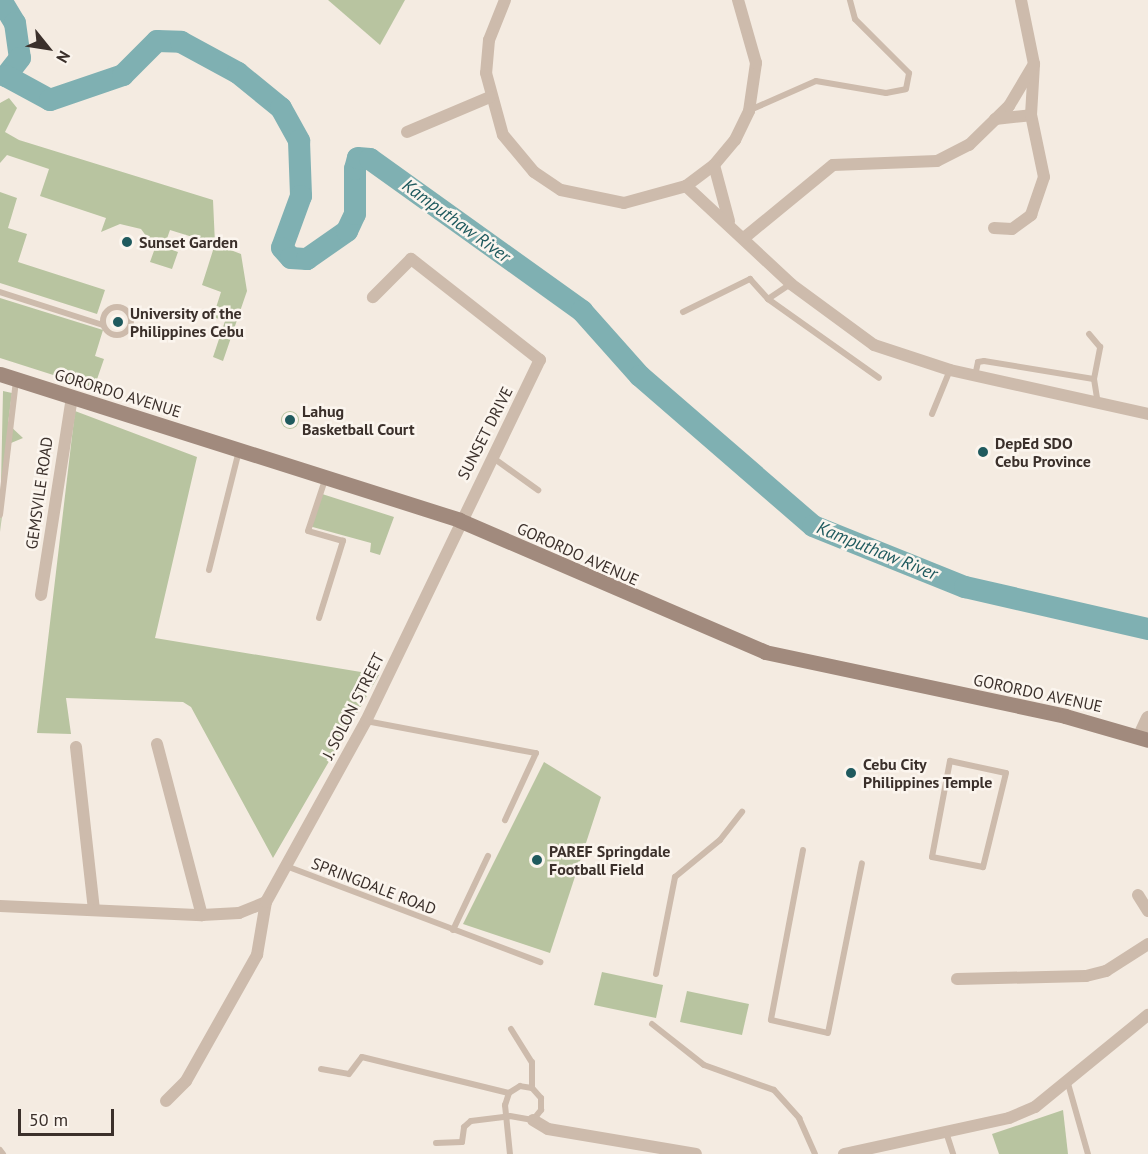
<!DOCTYPE html>
<style>
body{margin:0}
#map{position:relative;width:1148px;height:1154px;overflow:hidden;background:#f4ebe1;font-family:"PT Sans",sans-serif}
div>[style]{position:absolute}
[style*='--x']{left:calc(var(--x)*1px);top:calc(var(--y)*1px);width:calc(var(--w)*1px);rotate:calc(var(--a)*1deg)}
.green>*{inset:0;background:#b8c4a0}
.round{border-radius:50%}
.river>*{height:22px;margin:-11px;padding:0 11px;transform-origin:11px;border-radius:11px;background:#7fb0b2}
.service>*{height:6px;margin:-3px;padding:0 3px;transform-origin:3px;border-radius:3px;background:#cdbbac}
.service>.ring{margin:-3px;padding:0;box-sizing:content-box;background:none;border:6px solid #cdbbac;border-radius:50%}
.minor>*{height:12px;margin:-6px;padding:0 6px;transform-origin:6px;border-radius:6px;background:#cdbbac}
.tertiary>*{height:15px;margin:-7.5px;padding:0 7.5px;transform-origin:7.5px;border-radius:7.5px;background:#cdbbac}
.secondary>*{height:15px;margin:-7.5px;padding:0 7.5px;transform-origin:7.5px;border-radius:7.5px;background:#a18a7d}
.dots>*{width:16px;height:16px;translate:-50% -50%;box-sizing:border-box;border:3px solid #fbf5ee;border-radius:50%}
span{translate:-50% -50%;white-space:nowrap;text-align:center;line-height:1.15;-webkit-text-stroke:5px #fbf5ee;paint-order:stroke}
.poi-label{font-size:16px;color:#3b302b;font-weight:700}
.left{translate:0 -50%;text-align:left}
.street-label{font-size:16px;color:#3b302b}
.water-label{font-size:18px;color:#1f5a5e;font-style:italic}
.north{position:absolute;left:18px;top:18px;width:60px;height:60px;-webkit-text-stroke:4px #fbf5ee;paint-order:stroke;rotate:120deg;font-size:16px;font-weight:700;line-height:24px;text-align:center;color:#3b302b}
.north::after{content:'';display:block;margin:auto;width:21px;height:27px;background:#3b302b;clip-path:polygon(50% 0,100% 100%,50% 72%,0 100%)}
.scale{position:absolute;left:18px;top:1109px;width:96px;height:27px;box-sizing:border-box;border:3px solid #3b302b;border-top:0;padding-left:8px;font-size:18px;line-height:21px;white-space:nowrap;color:#3b302b;-webkit-text-stroke:4px #fbf5ee;paint-order:stroke}
</style>
<div id="map">
<div class="green">
<div style="clip-path:polygon(328px 0,405px 0,380px 45px)"></div>
<div style="clip-path:polygon(9px 98px,17px 108px,5px 132px,19px 140px,213px 200px,215px 244px,241px 254px,247px 291px,223px 361px,213px 357px,225px 321px,213px 317px,221px 292px,202px 285px,215px 244px,170px 230px,164px 247px,178px 252px,172px 269px,150px 262px,155px 248px,141px 229px,120px 224px,101px 232px,106px 218px,40px 196px,49px 169px,7px 155px,0 163px,0 103px)"></div>
<div style="clip-path:polygon(0 192px,17px 198px,8px 228px,27px 234px,18px 262px,105px 290px,97px 314px,0 283px)"></div>
<div style="clip-path:polygon(0 298px,103px 330px,95px 356px,104px 359px,94px 388px,0 358px)"></div>
<div style="clip-path:polygon(3px 391px,12px 393px,8px 424px,23px 438px,11px 443px,0 532px)"></div>
<div style="clip-path:polygon(75px 411px,197px 457px,155px 638px,379px 675px,273px 858px,191px 707px,183px 702px,66px 698px,71px 734px,37px 733px)"></div>
<div class="round" style="left:281px;top:411px;width:18px;height:18px"></div>
<div style="clip-path:polygon(319px 493px,394px 517px,380px 555px,370px 552px,371px 543px,309px 526px)"></div>
<div style="clip-path:polygon(544px 762px,601px 797px,550px 953px,463px 924px)"></div>
<div style="clip-path:polygon(602px 972px,663px 985px,656px 1018px,594px 1005px)"></div>
<div style="clip-path:polygon(687px 991px,749px 1004px,742px 1035px,680px 1022px)"></div>
<div style="clip-path:polygon(1063px 1110px,1068px 1154px,999px 1154px,992px 1134px)"></div>
</div>
<div class="river">
<div style="--x:1;--y:0;--w:27;--a:59"></div>
<div style="--x:15;--y:23;--w:35;--a:82"></div>
<div style="--x:20;--y:58;--w:23;--a:128"></div>
<div style="--x:6;--y:76;--w:50;--a:28.6"></div>
<div style="--x:50;--y:100;--w:77;--a:-18.9"></div>
<div style="--x:123;--y:75;--w:48;--a:-45"></div>
<div style="--x:157;--y:41;--w:24;--a:2"></div>
<div style="--x:181;--y:42;--w:65;--a:28.5"></div>
<div style="--x:238;--y:73;--w:55;--a:39.1"></div>
<div style="--x:281;--y:108;--w:38;--a:61"></div>
<div style="--x:299;--y:141;--w:55;--a:87.9"></div>
<div style="--x:301;--y:196;--w:55;--a:110.1"></div>
<div style="--x:282;--y:248;--w:13;--a:48"></div>
<div style="--x:291;--y:258;--w:16;--a:4"></div>
<div style="--x:307;--y:259;--w:49;--a:-35"></div>
<div style="--x:347;--y:231;--w:19;--a:-65"></div>
<div style="--x:355;--y:214;--w:45;--a:-90"></div>
<div style="--x:355;--y:169;--w:11;--a:-75"></div>
<div style="--x:358;--y:158;--w:12;--a:5"></div>
<div style="--x:370;--y:159;--w:261;--a:35.6"></div>
<div style="--x:582;--y:311;--w:87;--a:48.3"></div>
<div style="--x:640;--y:376;--w:229;--a:40.9"></div>
<div style="--x:813;--y:526;--w:164;--a:21.9"></div>
<div style="--x:965;--y:587;--w:188;--a:12.9"></div>
</div>
<div class="service">
<div style="--x:750;--y:110;--w:72;--a:-23.7"></div>
<div style="--x:816;--y:81;--w:71;--a:9.7"></div>
<div style="--x:886;--y:93;--w:20;--a:-11"></div>
<div style="--x:906;--y:89;--w:16;--a:-79"></div>
<div style="--x:909;--y:73;--w:76;--a:-135"></div>
<div style="--x:855;--y:19;--w:20;--a:-105"></div>
<div style="--x:0;--y:292;--w:108;--a:17.8"></div>
<div style="--x:768;--y:299;--w:27;--a:-34"></div>
<div class="ring" style="left:103px;top:307px;width:22px;height:22px"></div>
<div style="--x:683;--y:312;--w:75;--a:-26.2"></div>
<div style="--x:750;--y:279;--w:27;--a:48"></div>
<div style="--x:768;--y:299;--w:136;--a:35.4"></div>
<div style="--x:975;--y:376;--w:14;--a:-78"></div>
<div style="--x:978;--y:362;--w:6;--a:-9"></div>
<div style="--x:984;--y:361;--w:111;--a:9.3"></div>
<div style="--x:1094;--y:379;--w:33;--a:-79"></div>
<div style="--x:1100;--y:347;--w:17;--a:-130"></div>
<div style="--x:1094;--y:379;--w:24;--a:81"></div>
<div style="--x:932;--y:414;--w:48;--a:-67.8"></div>
<div style="--x:492;--y:457;--w:57;--a:35.7"></div>
<div style="--x:0;--y:515;--w:136;--a:-83.2"></div>
<div style="--x:209;--y:570;--w:123;--a:-75.9"></div>
<div style="--x:319;--y:618;--w:81;--a:-72.7"></div>
<div style="--x:343;--y:541;--w:36;--a:-164"></div>
<div style="--x:308;--y:531;--w:57;--a:-71.6"></div>
<div style="--x:366;--y:721;--w:173;--a:10.7"></div>
<div style="--x:536;--y:753;--w:74;--a:114.8"></div>
<div style="--x:950;--y:761;--w:57;--a:12.1"></div>
<div style="--x:1006;--y:773;--w:97;--a:103.7"></div>
<div style="--x:983;--y:867;--w:52;--a:-168.9"></div>
<div style="--x:932;--y:857;--w:98;--a:-79.4"></div>
<div style="--x:803;--y:850;--w:173;--a:100.7"></div>
<div style="--x:771;--y:1020;--w:58;--a:12.8"></div>
<div style="--x:828;--y:1033;--w:173;--a:-78.7"></div>
<div style="--x:286;--y:866;--w:272;--a:20.7"></div>
<div style="--x:453;--y:930;--w:82;--a:-64.7"></div>
<div style="--x:656;--y:974;--w:99;--a:-78.9"></div>
<div style="--x:675;--y:877;--w:58;--a:-39.4"></div>
<div style="--x:720;--y:840;--w:36;--a:-52"></div>
<div style="--x:652;--y:1024;--w:66;--a:38.3"></div>
<div style="--x:704;--y:1065;--w:74;--a:19.7"></div>
<div style="--x:774;--y:1090;--w:38;--a:48"></div>
<div style="--x:799;--y:1118;--w:39;--a:66"></div>
<div style="--x:511;--y:1029;--w:39;--a:58"></div>
<div style="--x:532;--y:1062;--w:26;--a:90"></div>
<div style="--x:321;--y:1069;--w:28;--a:10"></div>
<div style="--x:349;--y:1074;--w:21;--a:-53"></div>
<div style="--x:362;--y:1057;--w:151;--a:13.8"></div>
<div style="--x:1067;--y:1080;--w:77;--a:74.2"></div>
<div style="--x:510;--y:1116;--w:23;--a:10"></div>
<div style="--x:533;--y:1120;--w:13;--a:-51"></div>
<div style="--x:541;--y:1110;--w:12;--a:-90"></div>
<div style="--x:541;--y:1098;--w:13;--a:-132"></div>
<div style="--x:532;--y:1088;--w:12;--a:-171"></div>
<div style="--x:520;--y:1086;--w:13;--a:148"></div>
<div style="--x:509;--y:1093;--w:13;--a:108"></div>
<div style="--x:505;--y:1105;--w:49;--a:84.2"></div>
<div style="--x:946;--y:1132;--w:23;--a:72"></div>
<div style="--x:436;--y:1143;--w:26;--a:-2"></div>
<div style="--x:462;--y:1142;--w:15;--a:-82"></div>
<div style="--x:464;--y:1127;--w:9;--a:-41"></div>
<div style="--x:471;--y:1121;--w:39;--a:-7"></div>
<div style="--x:0;--y:1150;--w:5;--a:53"></div>
</div>
<div class="minor">
<div style="--x:505;--y:0;--w:43;--a:111.8"></div>
<div style="--x:489;--y:40;--w:33;--a:95"></div>
<div style="--x:486;--y:73;--w:64;--a:74.7"></div>
<div style="--x:503;--y:135;--w:48;--a:50"></div>
<div style="--x:534;--y:172;--w:32;--a:34"></div>
<div style="--x:561;--y:190;--w:64;--a:11.7"></div>
<div style="--x:624;--y:203;--w:64;--a:-15.3"></div>
<div style="--x:686;--y:186;--w:35;--a:-37"></div>
<div style="--x:714;--y:165;--w:33;--a:-50"></div>
<div style="--x:735;--y:140;--w:32;--a:-64"></div>
<div style="--x:749;--y:111;--w:49;--a:-81.7"></div>
<div style="--x:756;--y:63;--w:66;--a:-105.9"></div>
<div style="--x:995;--y:119;--w:36;--a:-6"></div>
<div style="--x:407;--y:132;--w:90;--a:-22.9"></div>
<div style="--x:714;--y:165;--w:58;--a:75"></div>
<div style="--x:686;--y:186;--w:144;--a:43"></div>
<div style="--x:791;--y:284;--w:103;--a:36.3"></div>
<div style="--x:874;--y:345;--w:80;--a:18.2"></div>
<div style="--x:950;--y:370;--w:203;--a:12.5"></div>
<div style="--x:994;--y:228;--w:18;--a:3"></div>
<div style="--x:1012;--y:229;--w:24;--a:-36"></div>
<div style="--x:1031;--y:215;--w:40;--a:-71.1"></div>
<div style="--x:1044;--y:177;--w:63;--a:-101.8"></div>
<div style="--x:1031;--y:115;--w:51;--a:-86.6"></div>
<div style="--x:1034;--y:64;--w:65;--a:-101.5"></div>
<div style="--x:744;--y:238;--w:115;--a:-39.4"></div>
<div style="--x:833;--y:165;--w:104;--a:-2.2"></div>
<div style="--x:937;--y:161;--w:36;--a:-27"></div>
<div style="--x:969;--y:145;--w:56;--a:-44.3"></div>
<div style="--x:1009;--y:106;--w:49;--a:-59.2"></div>
<div style="--x:41;--y:595;--w:200;--a:-81.1"></div>
<div style="--x:157;--y:744;--w:177;--a:75.3"></div>
<div style="--x:76;--y:747;--w:164;--a:83.7"></div>
<div style="--x:1138;--y:895;--w:19;--a:58"></div>
<div style="--x:0;--y:906;--w:202;--a:2.6"></div>
<div style="--x:202;--y:915;--w:37;--a:-3"></div>
<div style="--x:239;--y:913;--w:29;--a:-22"></div>
<div style="--x:957;--y:979;--w:129;--a:-1.3"></div>
<div style="--x:1086;--y:976;--w:21;--a:-14"></div>
<div style="--x:1106;--y:971;--w:50;--a:-32.7"></div>
<div style="--x:166;--y:1101;--w:28;--a:-45"></div>
<div style="--x:186;--y:1081;--w:145;--a:-60.6"></div>
<div style="--x:257;--y:955;--w:54;--a:-80.4"></div>
<div style="--x:266;--y:902;--w:207;--a:-61.1"></div>
<div style="--x:366;--y:721;--w:401;--a:-64.3"></div>
<div style="--x:540;--y:360;--w:164;--a:-141.9"></div>
<div style="--x:411;--y:259;--w:54;--a:135"></div>
<div style="--x:533;--y:1120;--w:17;--a:31"></div>
<div style="--x:548;--y:1129;--w:150;--a:9.6"></div>
<div style="--x:844;--y:1154;--w:169;--a:-12.3"></div>
<div style="--x:1009;--y:1118;--w:28;--a:-23"></div>
<div style="--x:1035;--y:1107;--w:146;--a:-39.2"></div>
</div>
<div class="tertiary">
<div style="--x:1140;--y:735;--w:19;--a:-65"></div>
</div>
<div class="secondary">
<div style="--x:0;--y:374;--w:482;--a:17.6"></div>
<div style="--x:459;--y:520;--w:333;--a:23.3"></div>
<div style="--x:765;--y:652;--w:307;--a:12"></div>
<div style="--x:1065;--y:716;--w:86;--a:16.1"></div>
</div>
<div class="dots">
<div style="left:127px;top:242px;background:#1f5a5e"></div>
<div style="left:118px;top:322px;background:#1f5a5e"></div>
<div style="left:290px;top:420px;background:#1f5a5e"></div>
<div style="left:983px;top:452px;background:#1f5a5e"></div>
<div style="left:851px;top:773px;background:#1f5a5e"></div>
<div style="left:537px;top:860px;background:#1f5a5e"></div>
</div>
<div class="poi-label">
<span class="left" style="left:139px;top:242px">Sunset Garden</span>
<span class="left" style="left:130px;top:322px">University of the<br>Philippines Cebu</span>
<span class="left" style="left:302px;top:420px">Lahug<br>Basketball Court</span>
<span class="left" style="left:995px;top:452px">DepEd SDO<br>Cebu Province</span>
<span class="left" style="left:863px;top:773px">Cebu City<br>Philippines Temple</span>
<span class="left" style="left:549px;top:860px">PAREF Springdale<br>Football Field</span>
</div>
<div class="street-label">
<span style="left:118px;top:393px;rotate:17deg">GORORDO AVENUE</span>
<span style="left:485px;top:433px;rotate:-63deg">SUNSET DRIVE</span>
<span style="left:39px;top:493px;rotate:-82deg">GEMSVILE ROAD</span>
<span style="left:578px;top:554px;rotate:24deg">GORORDO AVENUE</span>
<span style="left:1038px;top:693px;rotate:12deg">GORORDO AVENUE</span>
<span style="left:353px;top:706px;rotate:-63deg">J. SOLON STREET</span>
<span style="left:374px;top:886px;rotate:21deg">SPRINGDALE ROAD</span>
</div>
<div class="water-label">
<span style="left:456px;top:221px;rotate:36deg">Kamputhaw River</span>
<span style="left:877px;top:551px;rotate:22deg">Kamputhaw River</span>
</div>
<div class="north">N</div>
<div class="scale">50 m</div>
</div>
